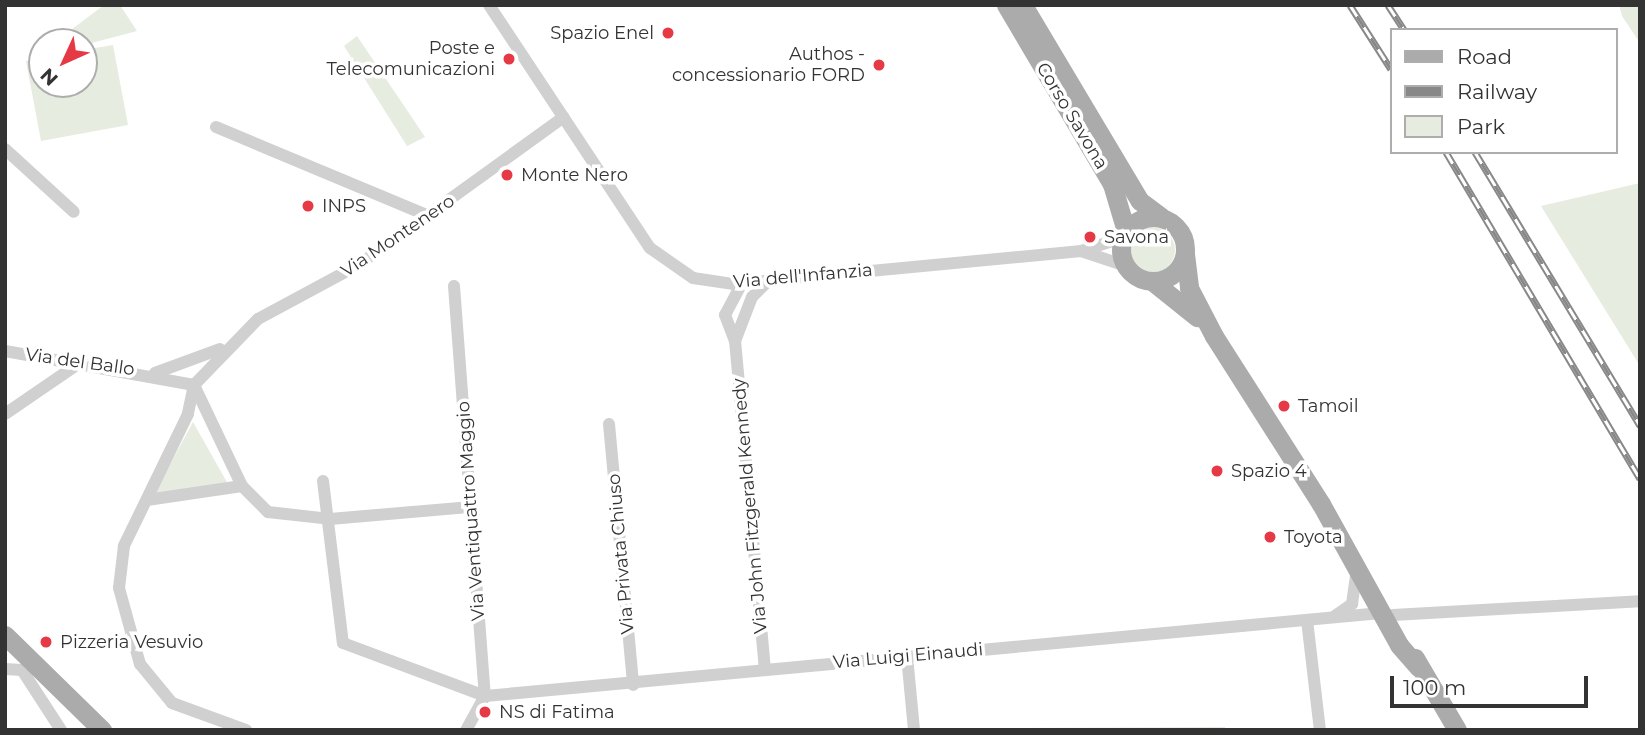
<!DOCTYPE html>
<style>
body{margin:0}
#map{position:relative;width:1645px;height:735px;overflow:hidden;background:#fff;font-family:Montserrat,sans-serif}
div>[style]{position:absolute}
[style*='--x']{left:calc(var(--x)*1px);top:calc(var(--y)*1px);width:calc(var(--w)*1px);rotate:calc(var(--a)*1deg)}
.green>*{inset:0;background:#e6ecdf}
.round{border-radius:50%}
.street>*{height:12px;margin:-6px;padding:0 6px;transform-origin:6px;border-radius:6px;background:#d0d0d0}
.primary>*{height:19px;margin:-9.5px;padding:0 9.5px;transform-origin:9.5px;border-radius:9.5px;background:#ababab}
.primary>.ring{margin:-9.5px;padding:0;box-sizing:content-box;background:none;border:19px solid #ababab;border-radius:50%}
.rail>*{height:7px;margin-top:-3.5px;transform-origin:0;background:repeating-linear-gradient(90deg,#fff 0 13px,#888 0 26px);box-sizing:border-box;border-block:2px solid #888}
.dots>*{width:19px;height:19px;translate:-50% -50%;box-sizing:border-box;border:4px solid #fff;border-radius:50%}
span{translate:-50% -50%;white-space:nowrap;text-align:center;line-height:1.15;-webkit-text-stroke:7px #fff;paint-order:stroke}
.poi-label{font-size:18px;color:#333}
.right{translate:-100% -50%;text-align:right}
.left{translate:0 -50%;text-align:left}
.street-label{font-size:18px;color:#333}
.frame{position:absolute;inset:0;border:7px solid #333;pointer-events:none}
.legend{position:absolute;left:1390px;top:28px;width:228px;height:126px;box-sizing:border-box;background:#fff;border:2px solid #adadad;margin:0;padding:9px 12px;list-style:none;font-size:21px;color:#333}
.legend li{display:flex;align-items:center;gap:14px;height:35px}
.legend b{width:35px;border:2px solid #adadad}
.north{position:absolute;left:28px;top:28px;width:70px;height:70px;box-sizing:border-box;background:#fff;border:2px solid #adadad;border-radius:50%;rotate:225deg;font-size:19px;font-weight:700;line-height:28px;text-align:center;color:#333}
.north::after{content:'';display:block;margin:auto;width:24px;height:32px;background:#e63946;clip-path:polygon(50% 0,100% 100%,50% 72%,0 100%)}
.scale{position:absolute;left:1390px;top:676px;width:198px;height:32px;box-sizing:border-box;border:4px solid #333;border-top:0;padding-left:9px;font-size:21px;line-height:24px;white-space:nowrap;color:#333;-webkit-text-stroke:5px #fff;paint-order:stroke}
</style>
<div id="map">
<div class="green">
<div style="clip-path:polygon(104px 5px,120px 5px,137px 31px,84px 45px,55px 42px)"></div>
<div style="clip-path:polygon(1619px 5px,1640px 5px,1640px 43px,1622px 16px)"></div>
<div style="clip-path:polygon(357px 36px,425px 137px,407px 146px,344px 46px)"></div>
<div style="clip-path:polygon(113px 45px,128px 125px,41px 141px,26px 61px,42px 58px,42px 84px,84px 84px,84px 50px)"></div>
<div style="clip-path:polygon(1640px 183px,1640px 366px,1541px 206px)"></div>
<div class="round" style="left:1129px;top:227px;width:46px;height:46px"></div>
<div style="clip-path:polygon(193px 422px,228px 484px,154px 494px)"></div>
<div style="clip-path:polygon(1225px 727px,1225px 730px,1002px 730px,1002px 728px)"></div>
</div>
<div class="street">
<div style="--x:489;--y:5;--w:291;--a:56.5"></div>
<div style="--x:650;--y:248;--w:52;--a:34.9"></div>
<div style="--x:693;--y:278;--w:40;--a:8.5"></div>
<div style="--x:733;--y:284;--w:350;--a:-5.4"></div>
<div style="--x:1081;--y:251;--w:43;--a:-17.6"></div>
<div style="--x:216;--y:127;--w:231;--a:22.7"></div>
<div style="--x:5;--y:149;--w:93;--a:42.4"></div>
<div style="--x:1081;--y:251;--w:47;--a:18.4"></div>
<div style="--x:454;--y:286;--w:411;--a:85.7"></div>
<div style="--x:485;--y:696;--w:39;--a:119"></div>
<div style="--x:735;--y:341;--w:28;--a:-111"></div>
<div style="--x:725;--y:315;--w:36;--a:-62"></div>
<div style="--x:5;--y:351;--w:192;--a:10.2"></div>
<div style="--x:155;--y:373;--w:69;--a:-20.3"></div>
<div style="--x:194;--y:385;--w:92;--a:-45.9"></div>
<div style="--x:258;--y:319;--w:116;--a:-28.3"></div>
<div style="--x:360;--y:264;--w:251;--a:-35.8"></div>
<div style="--x:194;--y:385;--w:30;--a:102"></div>
<div style="--x:188;--y:414;--w:147;--a:115.9"></div>
<div style="--x:124;--y:546;--w:42;--a:96.8"></div>
<div style="--x:119;--y:588;--w:79;--a:74.6"></div>
<div style="--x:140;--y:664;--w:50;--a:50.6"></div>
<div style="--x:172;--y:703;--w:79;--a:20"></div>
<div style="--x:194;--y:385;--w:112;--a:64.6"></div>
<div style="--x:242;--y:486;--w:37;--a:45"></div>
<div style="--x:268;--y:512;--w:62;--a:6.4"></div>
<div style="--x:330;--y:519;--w:142;--a:-4.9"></div>
<div style="--x:5;--y:414;--w:92;--a:-34.4"></div>
<div style="--x:609;--y:424;--w:262;--a:84.7"></div>
<div style="--x:323;--y:481;--w:163;--a:83"></div>
<div style="--x:343;--y:643;--w:152;--a:20.5"></div>
<div style="--x:485;--y:696;--w:900;--a:-5.29"></div>
<div style="--x:147;--y:500;--w:96;--a:-8.4"></div>
<div style="--x:1393;--y:615;--w:247;--a:-3.2"></div>
<div style="--x:1335;--y:616;--w:21;--a:-35"></div>
<div style="--x:1352;--y:604;--w:29;--a:-82"></div>
<div style="--x:1307;--y:620;--w:111;--a:83.3"></div>
<div style="--x:907;--y:656;--w:74;--a:84.6"></div>
<div style="--x:5;--y:669;--w:17;--a:3"></div>
<div style="--x:22;--y:670;--w:72;--a:57"></div>
<div style="--x:765;--y:670;--w:330;--a:-95.2"></div>
<div style="--x:735;--y:341;--w:47;--a:-68.9"></div>
<div style="--x:752;--y:297;--w:24;--a:-45"></div>
</div>
<div class="primary">
<div style="--x:1006;--y:5;--w:208;--a:59.4"></div>
<div style="--x:1112;--y:184;--w:49;--a:73.4"></div>
<div style="--x:1023;--y:5;--w:228;--a:59.2"></div>
<div style="--x:1140;--y:201;--w:26;--a:37"></div>
<div class="ring" style="left:1121px;top:217px;width:45px;height:45px"></div>
<div style="--x:1185;--y:254;--w:34;--a:83"></div>
<div style="--x:1189;--y:288;--w:54;--a:62.5"></div>
<div style="--x:1214;--y:336;--w:199;--a:57.5"></div>
<div style="--x:1321;--y:504;--w:161;--a:61"></div>
<div style="--x:1399;--y:645;--w:30;--a:49"></div>
<div style="--x:1152;--y:281;--w:58;--a:38.7"></div>
<div style="--x:5;--y:635;--w:136;--a:44.4"></div>
<div style="--x:1415;--y:658;--w:83;--a:59.7"></div>
</div>
<div class="rail">
<div style="--x:1350;--y:5;--w:76;--a:57.4"></div>
<div style="--x:1388;--y:5;--w:30;--a:57"></div>
<div style="--x:1446;--y:152;--w:380;--a:59.3"></div>
<div style="--x:1475;--y:152;--w:320;--a:58.9"></div>
</div>
<div class="dots">
<div style="left:668px;top:33px;background:#e63946"></div>
<div style="left:509px;top:59px;background:#e63946"></div>
<div style="left:879px;top:65px;background:#e63946"></div>
<div style="left:507px;top:175px;background:#e63946"></div>
<div style="left:308px;top:206px;background:#e63946"></div>
<div style="left:1090px;top:237px;background:#e63946"></div>
<div style="left:1284px;top:406px;background:#e63946"></div>
<div style="left:1217px;top:471px;background:#e63946"></div>
<div style="left:1270px;top:537px;background:#e63946"></div>
<div style="left:46px;top:642px;background:#e63946"></div>
<div style="left:485px;top:712px;background:#e63946"></div>
</div>
<div class="poi-label">
<span class="right" style="left:654px;top:33px">Spazio Enel</span>
<span class="right" style="left:495px;top:59px">Poste e<br>Telecomunicazioni</span>
<span class="right" style="left:865px;top:65px">Authos -<br>concessionario FORD</span>
<span class="left" style="left:521px;top:175px">Monte Nero</span>
<span class="left" style="left:322px;top:206px">INPS</span>
<span class="left" style="left:1104px;top:237px">Savona</span>
<span class="left" style="left:1298px;top:406px">Tamoil</span>
<span class="left" style="left:1231px;top:471px">Spazio 4</span>
<span class="left" style="left:1284px;top:537px">Toyota</span>
<span class="left" style="left:60px;top:642px">Pizzeria Vesuvio</span>
<span class="left" style="left:499px;top:712px">NS di Fatima</span>
</div>
<div class="street-label">
<span style="left:1072px;top:116px;rotate:59deg">Corso Savona</span>
<span style="left:398px;top:236px;rotate:-34deg">Via Montenero</span>
<span style="left:803px;top:276px;rotate:-5deg">Via dell'Infanzia</span>
<span style="left:80px;top:362px;rotate:8deg">Via del Ballo</span>
<span style="left:750px;top:506px;rotate:-95deg">Via John Fitzgerald Kennedy</span>
<span style="left:471px;top:511px;rotate:-94deg">Via Ventiquattro Maggio</span>
<span style="left:621px;top:554px;rotate:-95deg">Via Privata Chiuso</span>
<span style="left:908px;top:656px;rotate:-5deg">Via Luigi Einaudi</span>
</div>
<div class="frame"></div>
<ul class="legend">
<li><b style="height:9px;background:#ababab"></b>Road</li>
<li><b style="height:9px;background:#888"></b>Railway</li>
<li><b style="height:19px;background:#e6ecdf"></b>Park</li>
</ul>
<div class="north">N</div>
<div class="scale">100 m</div>
</div>
